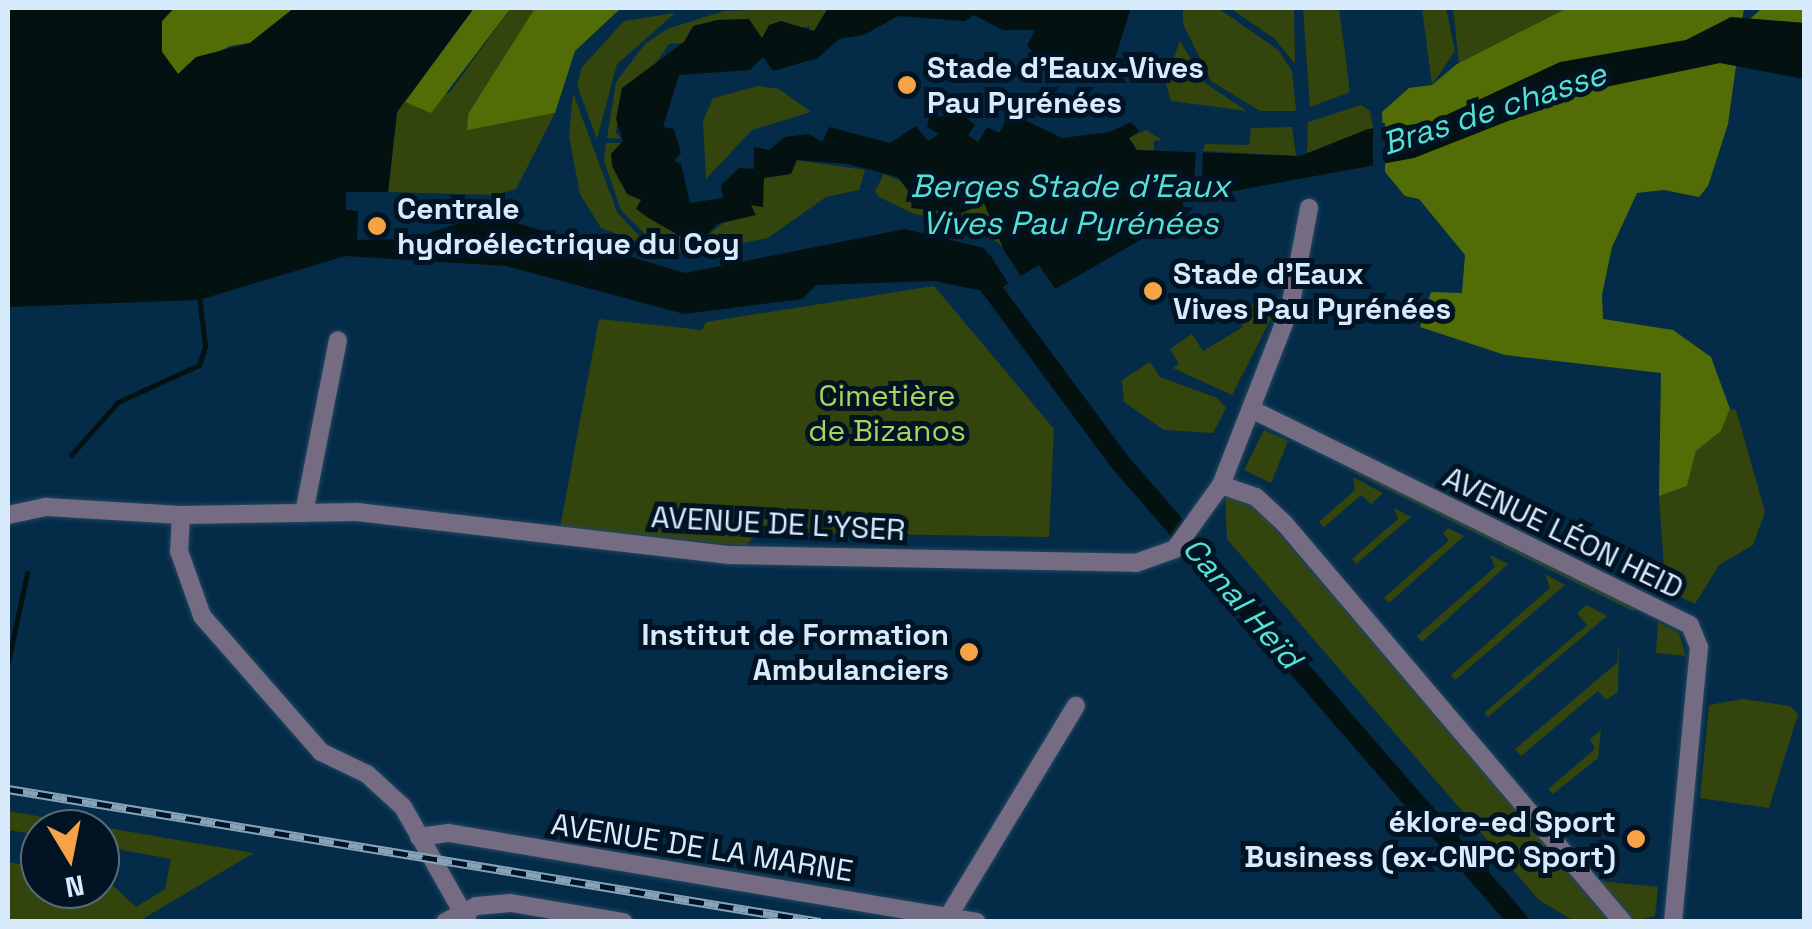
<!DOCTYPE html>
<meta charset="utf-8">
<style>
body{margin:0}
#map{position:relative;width:1812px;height:929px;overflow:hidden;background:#042c48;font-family:"Space Grotesk",sans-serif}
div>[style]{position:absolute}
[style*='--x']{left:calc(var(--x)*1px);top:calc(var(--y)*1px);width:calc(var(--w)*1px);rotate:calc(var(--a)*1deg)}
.green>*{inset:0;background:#34440d}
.forest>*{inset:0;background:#526d05}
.water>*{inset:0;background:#031210}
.pier>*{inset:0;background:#042c48}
.stream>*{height:5px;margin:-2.5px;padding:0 2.5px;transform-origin:2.5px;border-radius:2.5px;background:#031210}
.canal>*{height:20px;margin:-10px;padding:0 10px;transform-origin:10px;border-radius:10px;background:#031210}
.roads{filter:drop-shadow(0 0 2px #224761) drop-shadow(0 0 2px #224761)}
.minor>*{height:18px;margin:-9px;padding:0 9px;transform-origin:9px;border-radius:9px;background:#756b82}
.rail>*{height:9px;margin-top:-4.5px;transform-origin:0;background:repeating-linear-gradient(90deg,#021423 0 15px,#87a3b9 0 30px);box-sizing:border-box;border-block:2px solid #87a3b9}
.dots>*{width:28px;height:28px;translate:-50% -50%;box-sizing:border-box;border:5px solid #021423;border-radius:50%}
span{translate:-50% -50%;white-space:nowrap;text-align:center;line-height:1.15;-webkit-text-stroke:10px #021423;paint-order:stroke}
.poi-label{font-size:30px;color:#d7ebfd;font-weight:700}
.left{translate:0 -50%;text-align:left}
.right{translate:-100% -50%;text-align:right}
.park-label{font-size:30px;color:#abd25c}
.street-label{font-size:30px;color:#d7ebfd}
.water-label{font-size:32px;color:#55e1d1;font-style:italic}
.frame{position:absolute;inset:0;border:10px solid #d7ebfd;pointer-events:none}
.north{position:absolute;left:20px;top:809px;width:100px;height:100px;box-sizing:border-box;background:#021423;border:2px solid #576a7a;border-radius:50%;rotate:170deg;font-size:28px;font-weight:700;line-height:40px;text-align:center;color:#d7ebfd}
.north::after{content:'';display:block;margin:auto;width:35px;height:45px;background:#f6a247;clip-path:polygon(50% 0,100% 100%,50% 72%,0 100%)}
</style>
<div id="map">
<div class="green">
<div style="clip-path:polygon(511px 8px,535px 8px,468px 114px,467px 129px,555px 113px,516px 189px,494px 195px,388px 192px,397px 112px,404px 102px,417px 106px,450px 92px)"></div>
<div style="clip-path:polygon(802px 8px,828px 8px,814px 31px,808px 33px,810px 26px,761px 38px,669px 44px,654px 66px,622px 88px,616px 133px,621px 139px,607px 138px,616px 82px,645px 44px,667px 29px,724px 11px)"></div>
<div style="clip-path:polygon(1183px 8px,1218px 8px,1278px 50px,1292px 71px,1296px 111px,1260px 111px,1211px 81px,1183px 24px)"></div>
<div style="clip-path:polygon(1230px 8px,1294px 8px,1295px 64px,1275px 39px)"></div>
<div style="clip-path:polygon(1303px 8px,1339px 8px,1350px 92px,1310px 107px)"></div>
<div style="clip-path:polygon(1422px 8px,1446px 8px,1455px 51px,1432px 85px)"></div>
<div style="clip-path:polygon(1453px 8px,1567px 8px,1459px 63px)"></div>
<div style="clip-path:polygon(675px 13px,617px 64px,597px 139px,577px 85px,582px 67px,624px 21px)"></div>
<div style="clip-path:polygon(1180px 41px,1205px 83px,1247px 111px,1171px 101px,1165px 81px)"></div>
<div style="clip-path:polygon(758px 86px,779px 89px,811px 112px,752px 130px,706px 179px,703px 121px,713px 98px)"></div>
<div style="clip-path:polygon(573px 93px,617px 212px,647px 245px,601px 228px,580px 194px,569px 136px)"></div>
<div style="clip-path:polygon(1361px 105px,1370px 111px,1373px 128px,1307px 154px,1308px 122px)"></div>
<div style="clip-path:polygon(1251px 128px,1292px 127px,1296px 156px,1203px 151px,1205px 144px,1249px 145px)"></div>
<div style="clip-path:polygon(1146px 130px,1162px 140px,1154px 141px,1154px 151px,1136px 150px,1129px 138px)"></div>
<div style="clip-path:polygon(606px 143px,621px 143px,611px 154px,617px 176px,642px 200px,637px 209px,704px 238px,752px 201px,762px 207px,763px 178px,796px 160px,865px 170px,859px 190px,826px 197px,768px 238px,692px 253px,660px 249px,621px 210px,604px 161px)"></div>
<div style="clip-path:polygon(884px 174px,906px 183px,912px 207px,984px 202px,1003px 247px,975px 224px,914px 214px,879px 197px,875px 191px)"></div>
<div style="clip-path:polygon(934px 286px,1054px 429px,1049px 537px,759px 532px,745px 546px,560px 528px,599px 319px,702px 330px,706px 322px)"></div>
<div style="clip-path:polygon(1260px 302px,1276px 309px,1232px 395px,1173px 368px,1179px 364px,1170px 349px,1192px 334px,1203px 351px,1243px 327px,1234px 311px)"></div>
<div style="clip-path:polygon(1150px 362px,1160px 377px,1217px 398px,1226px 408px,1213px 433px,1164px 430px,1124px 402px,1122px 380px)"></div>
<div style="clip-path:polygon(1730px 409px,1736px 410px,1765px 512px,1753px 545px,1719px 565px,1695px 604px,1655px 584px,1664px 567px,1659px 496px,1687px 486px,1696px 451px,1721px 431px)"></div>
<div style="clip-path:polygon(1264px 430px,1288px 441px,1271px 483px,1244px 470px)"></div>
<div style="clip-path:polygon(1359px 468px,1640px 606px,1633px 611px,1355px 473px)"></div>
<div style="clip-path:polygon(1353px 477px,1383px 493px,1371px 504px,1361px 495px,1324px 527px,1319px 522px,1355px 490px)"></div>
<div style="clip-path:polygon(1225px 496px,1258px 508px,1610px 921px,1574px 921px,1539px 900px,1227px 539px)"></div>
<div style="clip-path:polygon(1394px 508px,1411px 517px,1356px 564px,1352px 559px,1398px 519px)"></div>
<div style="clip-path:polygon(1448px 528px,1464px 536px,1389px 603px,1384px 598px,1449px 540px,1443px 533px)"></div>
<div style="clip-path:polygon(1490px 555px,1508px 564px,1422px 642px,1417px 636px,1495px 567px)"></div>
<div style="clip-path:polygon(1545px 574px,1565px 585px,1455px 680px,1451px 675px,1550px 588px)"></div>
<div style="clip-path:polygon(1587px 605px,1607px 616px,1488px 717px,1484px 713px,1587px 625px,1577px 613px)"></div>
<div style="clip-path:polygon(1658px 622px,1679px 633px,1686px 656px,1656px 653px)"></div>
<div style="clip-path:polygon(1619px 643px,1618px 692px,1606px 700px,1598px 691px,1521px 756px,1515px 749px,1617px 663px)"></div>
<div style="clip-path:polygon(1743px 699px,1790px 706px,1798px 714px,1769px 808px,1700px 798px,1709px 705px)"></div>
<div style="clip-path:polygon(1601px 730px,1598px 758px,1553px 794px,1548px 789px,1595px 749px,1590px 739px)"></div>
<div style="clip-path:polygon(8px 811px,254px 853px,139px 921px,8px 921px,8px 862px,40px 867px,40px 889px,100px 889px,100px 878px,106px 879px,136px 907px,165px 889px,171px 859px,100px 846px,100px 829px,40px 829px,40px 835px,8px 830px)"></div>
<div style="clip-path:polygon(1599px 881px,1658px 887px,1655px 916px,1635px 921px)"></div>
</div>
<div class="forest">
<div style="clip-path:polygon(174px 8px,294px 8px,250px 43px,230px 46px,178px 74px,162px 52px,162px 21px)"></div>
<div style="clip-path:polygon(474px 8px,511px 8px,431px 113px,405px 102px)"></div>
<div style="clip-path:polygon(535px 8px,621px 8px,575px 51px,555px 113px,467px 130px,468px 114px)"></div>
<div style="clip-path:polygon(1567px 8px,1744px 8px,1728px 124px,1708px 186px,1699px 197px,1664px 190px,1637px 193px,1612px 247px,1602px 295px,1603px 319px,1673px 330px,1711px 357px,1730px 409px,1721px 431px,1696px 451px,1687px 486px,1659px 496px,1661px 373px,1505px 355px,1420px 327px,1431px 292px,1462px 293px,1465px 255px,1419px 199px,1405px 196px,1385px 172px,1382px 112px,1409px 88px,1432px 85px,1457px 64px)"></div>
<div style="clip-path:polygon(1762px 8px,1804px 8px,1804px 23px,1750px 19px)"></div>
</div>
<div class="water">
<div style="clip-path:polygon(8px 8px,174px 8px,162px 21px,162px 52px,178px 74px,196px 57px,250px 43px,294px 8px,474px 8px,397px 112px,388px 192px,346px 192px,346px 210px,358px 211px,357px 240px,412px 239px,486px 214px,685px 273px,905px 229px,984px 248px,990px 256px,1003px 248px,984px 203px,962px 213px,911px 208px,913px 198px,898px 177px,848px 164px,797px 160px,791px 174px,764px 178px,763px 207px,751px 205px,756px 215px,717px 224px,704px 238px,680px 236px,647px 217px,636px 209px,641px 200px,627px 194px,612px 166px,611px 154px,623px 141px,616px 119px,622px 88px,684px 42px,693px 26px,717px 20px,749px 19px,762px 38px,769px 25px,781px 21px,814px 31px,828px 8px,1131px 8px,1115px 58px,1097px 75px,1080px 79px,1052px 70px,1027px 46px,1035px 30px,1003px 30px,974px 15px,965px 21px,898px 16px,864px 35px,839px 39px,818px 58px,773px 71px,763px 57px,750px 70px,679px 75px,663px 127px,674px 129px,681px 153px,674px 161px,681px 164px,690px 203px,723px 198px,721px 185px,739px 168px,754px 169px,754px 147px,769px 150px,785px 137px,809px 134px,822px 142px,829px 127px,890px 143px,916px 126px,928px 141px,939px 134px,927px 127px,929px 118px,942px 116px,966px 118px,975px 125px,968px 135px,978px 142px,987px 127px,999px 133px,1010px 113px,1062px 138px,1110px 132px,1131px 122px,1139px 131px,1129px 138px,1137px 150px,1300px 156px,1368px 129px,1429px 123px,1560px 62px,1686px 40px,1731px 17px,1804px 23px,1804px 79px,1720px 63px,1582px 92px,1414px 158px,1190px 199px,1182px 204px,1186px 211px,1163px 227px,1055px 289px,1039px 265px,993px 293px,934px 281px,816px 285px,802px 299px,684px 314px,506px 266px,345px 256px,199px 300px,8px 307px)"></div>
</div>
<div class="pier">
<div style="clip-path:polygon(1373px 123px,1385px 123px,1385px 168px,1373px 170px)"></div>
<div style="clip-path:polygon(1196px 151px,1203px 151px,1201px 201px,1193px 201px)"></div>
<div style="clip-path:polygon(1002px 247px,1022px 278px,1010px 286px,990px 255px)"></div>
</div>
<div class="stream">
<div style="--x:71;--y:455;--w:71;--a:-48.4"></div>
<div style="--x:118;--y:402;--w:89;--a:-24.6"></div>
<div style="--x:199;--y:365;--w:20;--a:-72"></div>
<div style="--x:205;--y:346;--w:51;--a:-96.7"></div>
<div style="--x:8;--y:662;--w:91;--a:-77.9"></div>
</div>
<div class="canal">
<div style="--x:980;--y:273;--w:234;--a:53.5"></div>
<div style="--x:1119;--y:461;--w:610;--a:49.05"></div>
</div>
<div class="roads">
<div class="minor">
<div style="--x:1251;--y:409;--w:489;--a:26.2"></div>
<div style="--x:1690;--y:625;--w:24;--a:68"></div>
<div style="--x:1699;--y:647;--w:276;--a:95.4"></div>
<div style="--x:1221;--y:485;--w:37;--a:19"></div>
<div style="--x:1256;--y:497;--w:38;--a:43"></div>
<div style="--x:1284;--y:523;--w:524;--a:49.65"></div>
<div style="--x:304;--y:513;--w:176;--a:-78.9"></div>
<div style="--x:8;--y:515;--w:39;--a:-12"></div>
<div style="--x:46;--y:507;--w:135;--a:3.4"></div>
<div style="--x:181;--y:515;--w:176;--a:-1"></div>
<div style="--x:357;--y:512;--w:375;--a:6.6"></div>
<div style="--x:730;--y:555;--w:406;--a:1.1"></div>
<div style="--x:1136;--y:563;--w:41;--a:-19.7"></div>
<div style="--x:1175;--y:549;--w:79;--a:-54.3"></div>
<div style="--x:1221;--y:485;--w:190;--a:-68.7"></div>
<div style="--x:1290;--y:308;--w:102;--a:-79.2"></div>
<div style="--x:181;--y:515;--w:36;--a:93"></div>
<div style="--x:179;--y:551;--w:69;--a:70.5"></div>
<div style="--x:202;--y:616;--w:181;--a:48.8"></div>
<div style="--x:321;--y:752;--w:51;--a:25.6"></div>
<div style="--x:367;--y:774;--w:49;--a:42.5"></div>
<div style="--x:403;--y:807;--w:132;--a:60.5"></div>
<div style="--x:419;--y:837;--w:30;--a:-8"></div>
<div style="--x:449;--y:833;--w:535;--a:9.57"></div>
<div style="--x:948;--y:917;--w:247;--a:-58.8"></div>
<div style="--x:445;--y:922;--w:35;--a:-27"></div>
<div style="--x:476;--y:906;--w:35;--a:-5"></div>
<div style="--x:511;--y:903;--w:114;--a:9.6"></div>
</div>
</div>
<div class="rail">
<div style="--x:8;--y:789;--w:823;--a:9.3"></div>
</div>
<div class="dots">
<div style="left:907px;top:85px;background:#f6a247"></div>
<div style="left:377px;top:226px;background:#f6a247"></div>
<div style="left:1153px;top:291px;background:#f6a247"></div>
<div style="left:969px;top:652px;background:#f6a247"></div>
<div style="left:1636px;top:839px;background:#f6a247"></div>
</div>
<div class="poi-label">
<span class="left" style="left:927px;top:85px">Stade d'Eaux-Vives<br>Pau Pyrénées</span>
<span class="left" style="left:397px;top:226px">Centrale<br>hydroélectrique du Coy</span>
<span class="left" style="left:1173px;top:291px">Stade d'Eaux<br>Vives Pau Pyrénées</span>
<span class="right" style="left:949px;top:652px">Institut de Formation<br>Ambulanciers</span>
<span class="right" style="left:1616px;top:839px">éklore-ed Sport<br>Business (ex-CNPC Sport)</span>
</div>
<div class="park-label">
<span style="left:887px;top:413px">Cimetière<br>de Bizanos</span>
</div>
<div class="street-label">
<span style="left:778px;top:524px;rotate:3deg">AVENUE DE L'YSER</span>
<span style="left:1563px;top:533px;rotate:26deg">AVENUE LÉON HEID</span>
<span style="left:702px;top:848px;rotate:9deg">AVENUE DE LA MARNE</span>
</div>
<div class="water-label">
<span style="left:1494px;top:109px;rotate:-18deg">Bras de chasse</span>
<span style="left:1070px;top:205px">Berges Stade d'Eaux<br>Vives Pau Pyrénées</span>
<span style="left:1242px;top:603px;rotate:49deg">Canal Heïd</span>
</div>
<div class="frame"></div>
<div class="north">N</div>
</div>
